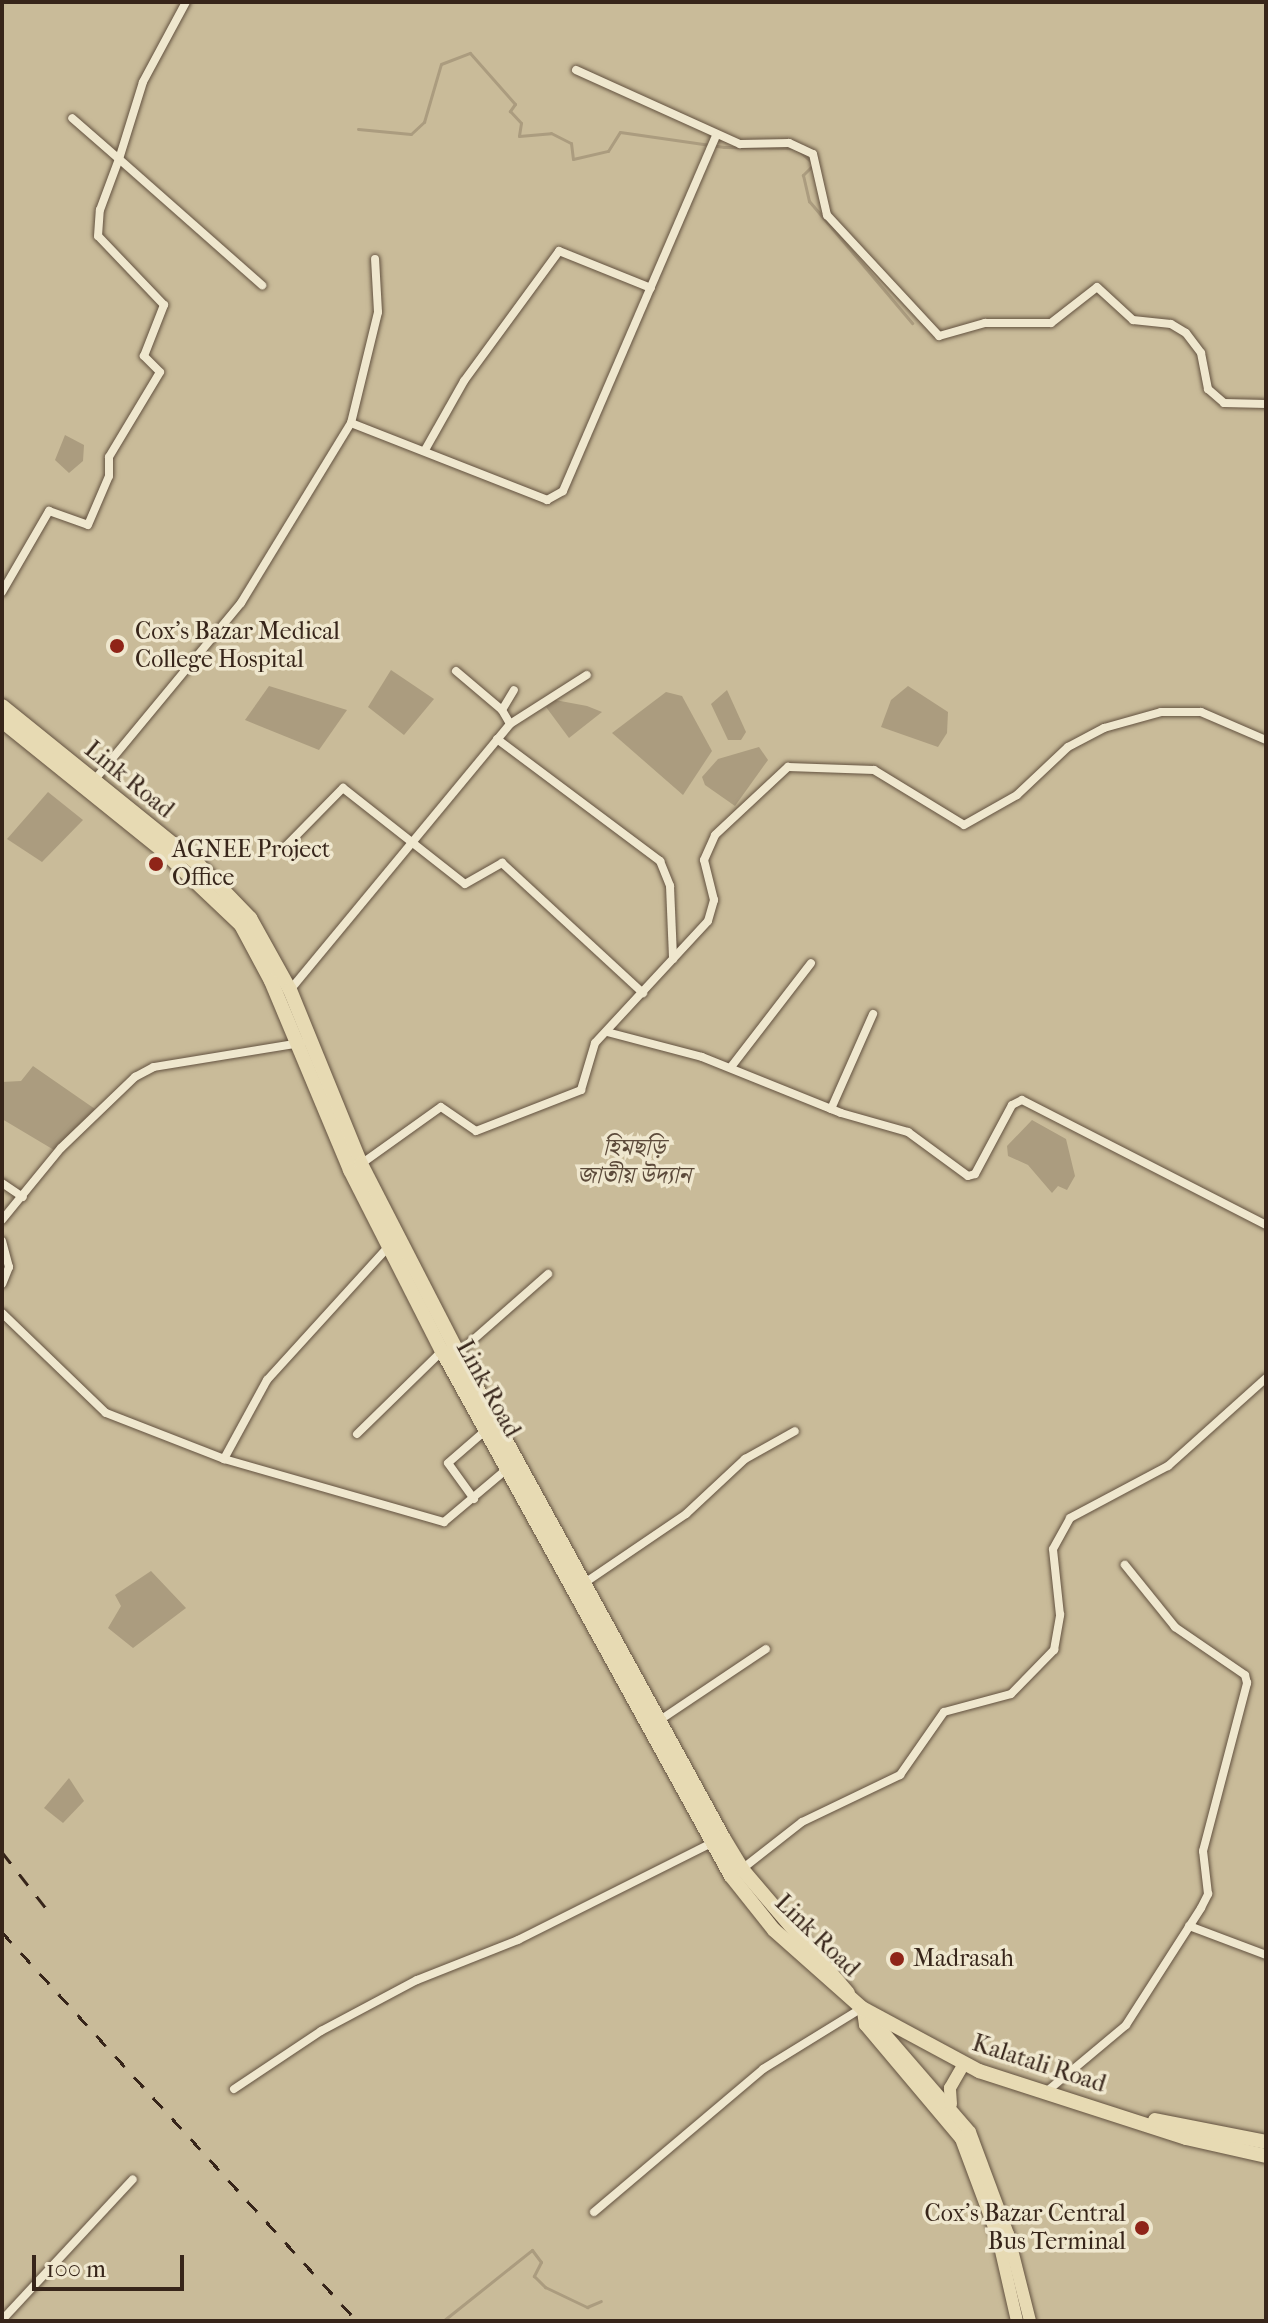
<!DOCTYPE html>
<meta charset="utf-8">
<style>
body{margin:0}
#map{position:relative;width:1268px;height:2323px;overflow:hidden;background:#e7dab3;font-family:"IM FELL French Canon","Noto Serif Bengali",serif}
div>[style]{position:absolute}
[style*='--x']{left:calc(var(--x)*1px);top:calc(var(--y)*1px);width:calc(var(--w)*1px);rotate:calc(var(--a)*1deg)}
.green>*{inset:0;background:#c9bb99}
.water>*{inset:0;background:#ab9c7f}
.stream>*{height:3px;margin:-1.5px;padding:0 1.5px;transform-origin:1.5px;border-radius:1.5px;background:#ab9c7f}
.roads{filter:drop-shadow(0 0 2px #635240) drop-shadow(0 0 2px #635240)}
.minor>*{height:8px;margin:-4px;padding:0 4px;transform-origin:4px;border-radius:4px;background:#efe7ce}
.primary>*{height:12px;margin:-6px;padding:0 6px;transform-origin:6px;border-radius:6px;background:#e7dab3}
.trunk>*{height:14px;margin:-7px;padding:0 7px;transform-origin:7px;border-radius:7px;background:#e7dab3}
.rail>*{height:3px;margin-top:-1.5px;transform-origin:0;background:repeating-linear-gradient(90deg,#37251a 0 14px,transparent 0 28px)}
.dots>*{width:22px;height:22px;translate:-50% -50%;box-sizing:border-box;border:4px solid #efe7ce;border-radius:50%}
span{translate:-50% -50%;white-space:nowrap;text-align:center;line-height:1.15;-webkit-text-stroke:7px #efe7ce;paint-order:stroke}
.poi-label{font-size:24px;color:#37251a}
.left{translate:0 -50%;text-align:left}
.right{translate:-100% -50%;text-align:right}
.street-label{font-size:24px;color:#37251a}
.park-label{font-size:24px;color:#5c4a3a;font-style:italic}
.frame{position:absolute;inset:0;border:4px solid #37251a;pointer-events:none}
.scale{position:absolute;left:32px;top:2255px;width:152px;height:36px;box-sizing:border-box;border:4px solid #37251a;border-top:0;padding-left:10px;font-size:24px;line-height:28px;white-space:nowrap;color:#37251a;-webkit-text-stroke:6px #efe7ce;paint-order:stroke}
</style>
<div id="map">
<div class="green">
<div style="clip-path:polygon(2px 2px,1266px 2px,1266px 2321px,2px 2321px)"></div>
</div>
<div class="water">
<div style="clip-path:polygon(65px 435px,84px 445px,83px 461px,69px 473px,55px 460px)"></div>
<div style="clip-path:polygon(391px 670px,434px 699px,404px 735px,368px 707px)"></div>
<div style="clip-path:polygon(269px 686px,347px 710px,319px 750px,245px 720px)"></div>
<div style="clip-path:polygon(908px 686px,948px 712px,947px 733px,938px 747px,881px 727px,891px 700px)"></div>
<div style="clip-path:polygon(727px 690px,746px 732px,741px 740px,728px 740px,711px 704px)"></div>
<div style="clip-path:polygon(666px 692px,682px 696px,712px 751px,683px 795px,612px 733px)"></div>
<div style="clip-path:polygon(555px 700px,587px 706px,602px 712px,569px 738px,546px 707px)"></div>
<div style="clip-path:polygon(759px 747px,768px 760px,735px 806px,705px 785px,702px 777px,718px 759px)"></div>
<div style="clip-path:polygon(48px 792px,83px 820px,42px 862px,7px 839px)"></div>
<div style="clip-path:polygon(33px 1066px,95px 1109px,54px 1150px,2px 1119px,2px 1082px,21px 1081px)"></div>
<div style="clip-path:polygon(1032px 1120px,1066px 1139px,1075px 1176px,1067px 1190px,1058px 1186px,1052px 1193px,1028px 1165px,1008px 1156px,1007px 1146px)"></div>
<div style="clip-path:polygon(151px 1571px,186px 1608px,133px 1648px,108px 1628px,121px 1606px,115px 1595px)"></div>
<div style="clip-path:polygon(69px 1778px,84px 1801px,63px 1823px,44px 1808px)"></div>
</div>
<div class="stream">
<div style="--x:358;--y:129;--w:53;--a:5.4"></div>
<div style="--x:411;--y:134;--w:18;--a:-43"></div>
<div style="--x:424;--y:122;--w:60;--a:-73.7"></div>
<div style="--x:441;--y:64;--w:31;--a:-21"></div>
<div style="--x:470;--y:53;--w:68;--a:48.6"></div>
<div style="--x:515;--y:104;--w:9;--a:126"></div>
<div style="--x:510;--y:111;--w:16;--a:47"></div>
<div style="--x:521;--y:123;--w:13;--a:99"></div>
<div style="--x:519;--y:136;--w:32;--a:-5"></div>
<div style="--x:551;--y:133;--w:22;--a:27"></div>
<div style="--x:571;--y:143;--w:16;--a:83"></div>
<div style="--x:573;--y:159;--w:36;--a:-13"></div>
<div style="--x:608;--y:151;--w:22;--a:-58"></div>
<div style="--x:620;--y:132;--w:105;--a:8.2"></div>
<div style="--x:724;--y:147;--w:72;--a:0.8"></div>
<div style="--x:796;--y:148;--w:24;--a:42"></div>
<div style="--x:814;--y:164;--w:16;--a:135"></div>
<div style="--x:803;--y:175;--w:27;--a:77"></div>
<div style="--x:809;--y:201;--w:160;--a:49.8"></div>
<div style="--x:443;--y:2321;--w:114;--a:-38.6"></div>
<div style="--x:532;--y:2250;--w:15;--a:53"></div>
<div style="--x:541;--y:2262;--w:16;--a:117"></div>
<div style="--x:534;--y:2276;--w:16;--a:45"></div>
<div style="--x:545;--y:2287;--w:47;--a:25.5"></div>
<div style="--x:587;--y:2307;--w:15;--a:-23"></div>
</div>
<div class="roads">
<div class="minor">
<div style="--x:186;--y:2;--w:91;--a:118.3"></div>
<div style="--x:143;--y:82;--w:81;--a:107.3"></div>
<div style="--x:119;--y:159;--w:191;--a:41.4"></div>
<div style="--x:576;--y:70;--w:180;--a:24.3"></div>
<div style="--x:740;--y:144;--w:49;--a:-1.2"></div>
<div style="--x:789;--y:143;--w:26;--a:25"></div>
<div style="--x:813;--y:154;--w:63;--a:77.1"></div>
<div style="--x:827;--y:215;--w:165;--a:47.2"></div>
<div style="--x:939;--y:336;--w:48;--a:-15.8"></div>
<div style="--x:985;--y:323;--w:66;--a:0"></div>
<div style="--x:1051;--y:323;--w:58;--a:-38"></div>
<div style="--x:1097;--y:287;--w:49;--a:42.5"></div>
<div style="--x:1133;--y:320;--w:38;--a:6"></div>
<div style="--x:1171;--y:324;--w:17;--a:31"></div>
<div style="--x:1186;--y:333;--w:25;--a:53"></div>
<div style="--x:1201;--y:353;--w:37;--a:79"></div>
<div style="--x:1208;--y:389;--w:21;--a:41"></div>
<div style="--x:1224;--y:403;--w:42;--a:1.4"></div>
<div style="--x:351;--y:423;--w:114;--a:-76.3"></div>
<div style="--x:378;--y:312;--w:53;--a:-93.2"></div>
<div style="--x:425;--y:450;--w:79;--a:-60.5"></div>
<div style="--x:464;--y:381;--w:161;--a:-53.8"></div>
<div style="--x:559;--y:251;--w:99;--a:21.9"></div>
<div style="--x:2;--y:592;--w:94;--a:-59.9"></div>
<div style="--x:49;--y:511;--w:41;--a:19.7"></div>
<div style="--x:88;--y:525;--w:53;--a:-66.8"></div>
<div style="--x:109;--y:476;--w:19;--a:-90"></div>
<div style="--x:109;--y:457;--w:99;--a:-59"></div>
<div style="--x:160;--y:372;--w:23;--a:-135"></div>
<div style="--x:144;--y:356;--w:55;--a:-68.6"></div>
<div style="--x:164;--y:305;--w:95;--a:-133.7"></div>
<div style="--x:98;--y:236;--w:26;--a:-86"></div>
<div style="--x:100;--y:210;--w:54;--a:-69.6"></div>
<div style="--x:119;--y:159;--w:62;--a:-138.9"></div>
<div style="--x:456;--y:671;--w:60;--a:40.3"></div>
<div style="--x:502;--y:710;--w:16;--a:60"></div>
<div style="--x:502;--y:710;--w:23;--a:-59"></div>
<div style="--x:497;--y:739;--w:204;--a:36.8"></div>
<div style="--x:660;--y:861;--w:27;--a:68"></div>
<div style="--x:670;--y:886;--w:73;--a:87.6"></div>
<div style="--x:92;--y:783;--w:234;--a:-50.4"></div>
<div style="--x:241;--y:603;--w:211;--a:-58.6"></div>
<div style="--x:351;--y:423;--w:211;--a:21.4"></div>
<div style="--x:547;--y:500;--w:18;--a:-29"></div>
<div style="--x:563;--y:491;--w:387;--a:-66.7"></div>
<div style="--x:285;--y:847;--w:83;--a:-45.5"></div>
<div style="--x:343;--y:788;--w:155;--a:38.2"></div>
<div style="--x:465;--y:884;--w:43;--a:-29.6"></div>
<div style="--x:502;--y:863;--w:192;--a:42.7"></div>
<div style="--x:290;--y:990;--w:345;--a:-50.4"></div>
<div style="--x:510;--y:724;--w:91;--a:-32.5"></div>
<div style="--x:607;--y:1032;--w:98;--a:14.7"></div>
<div style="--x:702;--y:1057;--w:150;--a:21.9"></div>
<div style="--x:841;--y:1113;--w:70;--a:15.8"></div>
<div style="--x:908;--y:1132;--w:74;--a:36.3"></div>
<div style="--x:968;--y:1176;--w:7;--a:-16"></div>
<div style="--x:975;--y:1174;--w:78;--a:-61.8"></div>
<div style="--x:1012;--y:1105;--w:11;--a:-27"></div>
<div style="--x:1022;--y:1100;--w:274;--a:27.1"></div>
<div style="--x:731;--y:1067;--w:131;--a:-52.4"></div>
<div style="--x:831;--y:1109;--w:104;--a:-66.1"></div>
<div style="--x:361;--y:1164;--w:98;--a:-35.5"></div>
<div style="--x:441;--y:1107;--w:42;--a:34.4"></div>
<div style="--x:476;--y:1131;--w:113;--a:-21.3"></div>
<div style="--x:581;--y:1090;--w:49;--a:-73.4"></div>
<div style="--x:595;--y:1043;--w:166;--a:-47.2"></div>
<div style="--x:708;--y:921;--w:22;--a:-74"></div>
<div style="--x:714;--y:900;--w:41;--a:-104"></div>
<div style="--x:704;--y:860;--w:27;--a:-66"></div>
<div style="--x:715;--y:835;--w:100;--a:-43"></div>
<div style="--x:788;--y:767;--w:86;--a:2"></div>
<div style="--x:874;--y:770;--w:105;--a:31.4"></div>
<div style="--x:964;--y:825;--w:61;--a:-29.5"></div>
<div style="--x:1017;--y:795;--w:70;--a:-43.3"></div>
<div style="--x:1068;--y:747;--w:41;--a:-27.8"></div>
<div style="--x:1104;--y:728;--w:59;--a:-15.7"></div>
<div style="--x:1161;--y:712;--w:40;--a:0"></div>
<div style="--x:1201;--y:712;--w:71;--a:23.3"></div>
<div style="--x:2;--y:1183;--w:25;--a:34"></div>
<div style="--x:2;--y:1220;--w:93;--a:-50.7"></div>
<div style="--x:61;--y:1148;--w:103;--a:-43.8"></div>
<div style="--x:135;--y:1077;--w:21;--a:-28"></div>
<div style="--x:154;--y:1067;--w:149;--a:-9.3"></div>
<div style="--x:2;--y:1241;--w:27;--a:75"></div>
<div style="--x:9;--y:1267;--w:18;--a:112"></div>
<div style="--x:389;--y:1246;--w:181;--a:132.3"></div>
<div style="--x:267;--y:1380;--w:90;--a:118.6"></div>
<div style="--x:224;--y:1459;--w:229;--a:16"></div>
<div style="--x:444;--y:1522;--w:82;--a:-40.1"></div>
<div style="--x:2;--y:1313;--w:144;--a:43.9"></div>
<div style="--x:106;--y:1413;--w:127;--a:21.3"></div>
<div style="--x:458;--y:1353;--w:120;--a:-41.3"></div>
<div style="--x:357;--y:1434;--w:119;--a:-44.3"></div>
<div style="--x:474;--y:1499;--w:44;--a:-125.8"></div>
<div style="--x:448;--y:1463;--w:50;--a:-41"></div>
<div style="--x:583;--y:1584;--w:125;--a:-34.2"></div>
<div style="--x:686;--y:1514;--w:81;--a:-43"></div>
<div style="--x:745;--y:1459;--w:57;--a:-29.2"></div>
<div style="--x:657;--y:1722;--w:131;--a:-33.8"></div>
<div style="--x:742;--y:1869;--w:76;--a:-38.1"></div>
<div style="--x:802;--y:1822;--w:109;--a:-25.6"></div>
<div style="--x:900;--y:1775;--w:77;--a:-55.1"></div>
<div style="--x:944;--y:1712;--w:69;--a:-15"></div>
<div style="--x:1011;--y:1694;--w:62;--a:-45.7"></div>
<div style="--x:1054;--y:1650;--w:36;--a:-80"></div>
<div style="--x:1060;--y:1615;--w:66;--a:-96.1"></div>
<div style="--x:1053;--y:1549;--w:35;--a:-61"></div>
<div style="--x:1070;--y:1518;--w:111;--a:-28"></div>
<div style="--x:1168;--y:1466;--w:132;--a:-41.9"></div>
<div style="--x:1189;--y:1926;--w:82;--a:20.6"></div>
<div style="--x:234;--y:2089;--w:105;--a:-33.7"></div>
<div style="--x:321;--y:2031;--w:109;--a:-28"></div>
<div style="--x:417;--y:1980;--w:109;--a:-21.6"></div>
<div style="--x:518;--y:1940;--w:217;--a:-26.6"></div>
<div style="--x:1046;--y:2092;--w:104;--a:-39.9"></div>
<div style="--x:1126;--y:2025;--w:139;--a:-57.3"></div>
<div style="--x:1201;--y:1908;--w:16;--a:-63"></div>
<div style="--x:1208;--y:1894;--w:43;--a:-96.6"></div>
<div style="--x:1203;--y:1851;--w:174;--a:-75.3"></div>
<div style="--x:1247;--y:1683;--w:8;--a:-104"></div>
<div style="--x:1245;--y:1675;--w:85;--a:-145.6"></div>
<div style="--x:1175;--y:1627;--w:80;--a:-128.9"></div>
<div style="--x:594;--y:2212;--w:221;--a:-40.2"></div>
<div style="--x:763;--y:2069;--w:116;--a:-31.6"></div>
<div style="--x:2;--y:2320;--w:192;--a:-47.1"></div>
</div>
<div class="primary">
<div style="--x:863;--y:2011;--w:14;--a:82"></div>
<div style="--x:865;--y:2025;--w:149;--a:49.9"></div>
<div style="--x:961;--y:2139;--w:106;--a:69.5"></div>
<div style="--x:998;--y:2238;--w:85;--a:77.1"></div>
<div style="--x:867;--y:2013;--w:157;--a:49.1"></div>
<div style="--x:970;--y:2132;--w:109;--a:69.6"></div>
<div style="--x:1008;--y:2234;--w:90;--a:75.8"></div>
<div style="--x:951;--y:2104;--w:16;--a:-94"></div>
<div style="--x:950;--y:2088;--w:28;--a:-60"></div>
</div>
<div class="trunk">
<div style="--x:2;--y:706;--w:253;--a:38.9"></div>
<div style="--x:199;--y:865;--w:74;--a:46.1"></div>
<div style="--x:250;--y:918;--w:82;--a:60.9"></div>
<div style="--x:290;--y:990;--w:188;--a:67.8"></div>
<div style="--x:361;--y:1164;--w:212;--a:62.8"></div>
<div style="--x:458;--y:1353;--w:552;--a:61.3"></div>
<div style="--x:723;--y:1837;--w:37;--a:59"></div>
<div style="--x:742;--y:1869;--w:163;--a:49.5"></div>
<div style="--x:2;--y:721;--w:206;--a:38.9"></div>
<div style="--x:162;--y:850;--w:109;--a:43.5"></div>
<div style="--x:241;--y:925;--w:64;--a:61.8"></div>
<div style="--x:271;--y:981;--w:205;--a:67.3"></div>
<div style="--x:350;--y:1170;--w:203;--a:63.1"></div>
<div style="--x:442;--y:1351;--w:599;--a:61.17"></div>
<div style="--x:731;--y:1876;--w:69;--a:51.5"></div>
<div style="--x:774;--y:1930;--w:118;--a:41.6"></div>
<div style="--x:862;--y:2008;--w:133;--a:28.3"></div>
<div style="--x:979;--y:2071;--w:218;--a:17.9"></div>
<div style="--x:1186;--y:2138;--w:82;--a:12.7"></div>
<div style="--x:1155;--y:2120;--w:113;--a:11.2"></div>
</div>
</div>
<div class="rail">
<div style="--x:2;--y:1852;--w:76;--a:51.9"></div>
<div style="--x:2;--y:1932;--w:527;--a:47.62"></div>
</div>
<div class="dots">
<div style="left:117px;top:646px;background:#8f2418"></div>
<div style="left:156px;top:864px;background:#8f2418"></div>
<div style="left:897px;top:1959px;background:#8f2418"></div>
<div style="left:1142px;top:2228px;background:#8f2418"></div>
</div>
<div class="poi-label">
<span class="left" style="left:135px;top:646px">Cox's Bazar Medical<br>College Hospital</span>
<span class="left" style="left:172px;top:864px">AGNEE Project<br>Office</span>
<span class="left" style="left:913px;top:1959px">Madrasah</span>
<span class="right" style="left:1126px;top:2228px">Cox's Bazar Central<br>Bus Terminal</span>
</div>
<div class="street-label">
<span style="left:129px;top:780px;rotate:39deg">Link Road</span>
<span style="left:488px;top:1389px;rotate:61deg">Link Road</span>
<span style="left:817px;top:1936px;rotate:44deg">Link Road</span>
<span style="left:1039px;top:2064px;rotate:18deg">Kalatali Road</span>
</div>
<div class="park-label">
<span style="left:634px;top:1162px">হিমছড়ি<br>জাতীয় উদ্যান</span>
</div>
<div class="frame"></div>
<div class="scale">100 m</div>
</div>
